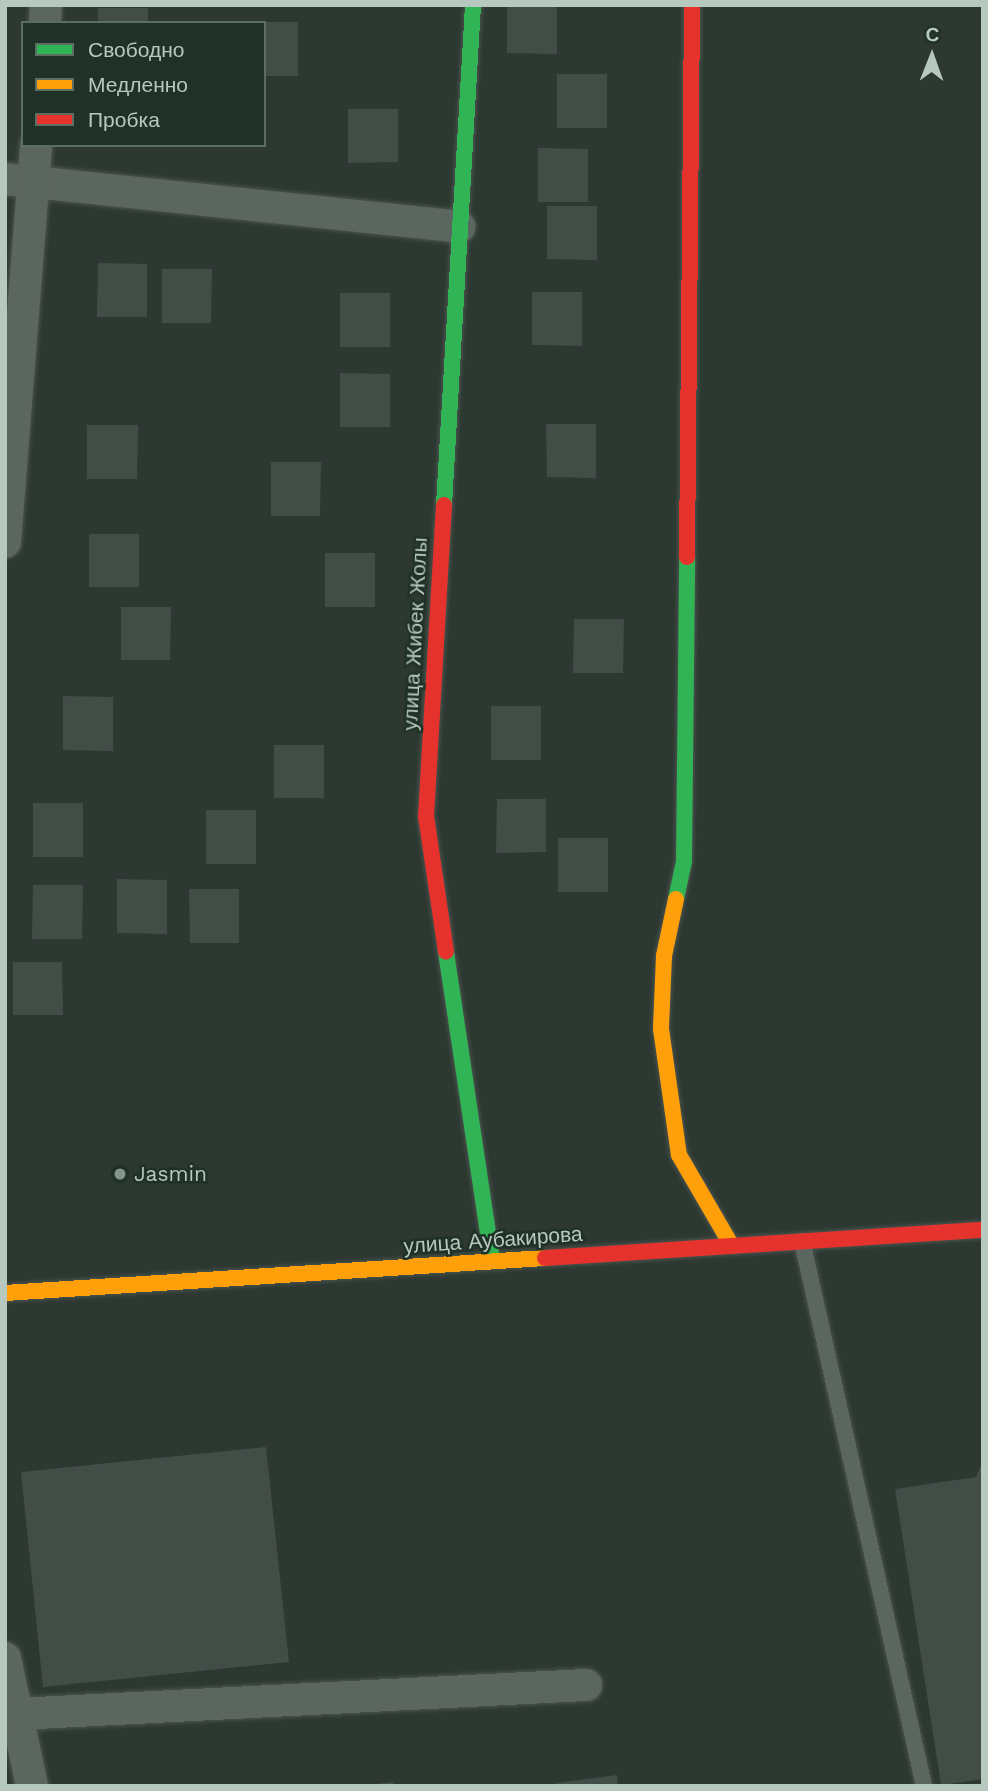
<!DOCTYPE html>
<meta charset="utf-8">
<style>
body{margin:0}
#map{position:relative;width:988px;height:1791px;overflow:hidden;background:#2c3831;font-family:"Work Sans",sans-serif}
div>[style]{position:absolute}
[style*='--x']{left:calc(var(--x)*1px);top:calc(var(--y)*1px);width:calc(var(--w)*1px);rotate:calc(var(--a)*1deg)}
.building>*{inset:0;background:#434d48}
.roads{filter:drop-shadow(0 0 2px #4a534d) drop-shadow(0 0 2px #4a534d)}
.lane>*{height:16px;margin:-8px;padding:0 8px;transform-origin:8px;border-radius:8px;background:#5c6660}
.street>*{height:32px;margin:-16px;padding:0 16px;transform-origin:16px;border-radius:16px;background:#5c6660}
.fast>*{height:16px;margin:-8px;padding:0 8px;transform-origin:8px;border-radius:8px;background:#30b455}
.slow>*{height:16px;margin:-8px;padding:0 8px;transform-origin:8px;border-radius:8px;background:#ff9f0a}
.jam>*{height:16px;margin:-8px;padding:0 8px;transform-origin:8px;border-radius:8px;background:#e5322d}
.dots>*{width:19px;height:19px;translate:-50% -50%;box-sizing:border-box;border:4px solid #203227;border-radius:50%}
span{translate:-50% -50%;white-space:nowrap;text-align:center;line-height:1.15;-webkit-text-stroke:5px #203227;paint-order:stroke}
.street-label{font-size:21px;color:#b7c8be}
.poi-label{font-size:21px;color:#b7c8be}
.left{translate:0 -50%;text-align:left}
.frame{position:absolute;inset:0;border:7px solid #b7c8be;pointer-events:none}
.legend{position:absolute;left:21px;top:21px;width:245px;height:126px;box-sizing:border-box;background:#203227;border:2px solid #5c6e63;margin:0;padding:9px 12px;list-style:none;font-size:21px;color:#b7c8be}
.legend li{display:flex;align-items:center;gap:14px;height:35px}
.legend b{width:35px;border:2px solid #5c6e63}
.north{position:absolute;left:897px;top:21px;width:70px;height:70px;-webkit-text-stroke:5px #203227;paint-order:stroke;rotate:1deg;font-size:19px;font-weight:700;line-height:28px;text-align:center;color:#b7c8be}
.north::after{content:'';display:block;margin:auto;width:24px;height:32px;background:#b7c8be;clip-path:polygon(50% 0,100% 100%,50% 72%,0 100%)}
</style>
<div id="map">
<div class="building">
<div style="clip-path:polygon(507px 5px,557px 5px,557px 54px,507px 53px)"></div>
<div style="clip-path:polygon(98px 8px,148px 8px,148px 23px,98px 23px)"></div>
<div style="clip-path:polygon(264px 22px,298px 22px,298px 76px,264px 76px)"></div>
<div style="clip-path:polygon(557px 74px,607px 74px,607px 128px,557px 128px)"></div>
<div style="clip-path:polygon(348px 109px,398px 109px,398px 162px,348px 163px)"></div>
<div style="clip-path:polygon(538px 148px,588px 149px,588px 202px,538px 202px)"></div>
<div style="clip-path:polygon(547px 206px,597px 206px,597px 260px,547px 259px)"></div>
<div style="clip-path:polygon(98px 263px,147px 264px,147px 317px,97px 317px)"></div>
<div style="clip-path:polygon(162px 269px,212px 269px,211px 323px,162px 323px)"></div>
<div style="clip-path:polygon(532px 292px,582px 292px,582px 346px,532px 345px)"></div>
<div style="clip-path:polygon(340px 293px,390px 293px,390px 347px,340px 347px)"></div>
<div style="clip-path:polygon(340px 373px,390px 374px,390px 427px,340px 427px)"></div>
<div style="clip-path:polygon(546px 424px,596px 424px,596px 478px,547px 477px)"></div>
<div style="clip-path:polygon(87px 425px,138px 425px,137px 479px,87px 479px)"></div>
<div style="clip-path:polygon(271px 462px,321px 462px,320px 516px,271px 516px)"></div>
<div style="clip-path:polygon(89px 534px,139px 534px,139px 587px,89px 587px)"></div>
<div style="clip-path:polygon(325px 553px,375px 553px,375px 607px,325px 607px)"></div>
<div style="clip-path:polygon(121px 607px,171px 607px,170px 660px,121px 660px)"></div>
<div style="clip-path:polygon(574px 619px,624px 619px,623px 673px,573px 673px)"></div>
<div style="clip-path:polygon(63px 696px,113px 697px,113px 751px,63px 750px)"></div>
<div style="clip-path:polygon(491px 706px,541px 706px,541px 760px,491px 760px)"></div>
<div style="clip-path:polygon(274px 745px,324px 745px,324px 798px,274px 798px)"></div>
<div style="clip-path:polygon(497px 799px,546px 799px,546px 852px,496px 853px)"></div>
<div style="clip-path:polygon(33px 803px,83px 803px,83px 857px,33px 857px)"></div>
<div style="clip-path:polygon(206px 810px,256px 810px,256px 864px,206px 864px)"></div>
<div style="clip-path:polygon(558px 838px,608px 838px,608px 892px,558px 892px)"></div>
<div style="clip-path:polygon(117px 879px,167px 880px,167px 934px,117px 933px)"></div>
<div style="clip-path:polygon(33px 885px,83px 885px,82px 939px,32px 939px)"></div>
<div style="clip-path:polygon(189px 889px,239px 889px,239px 943px,190px 943px)"></div>
<div style="clip-path:polygon(13px 962px,62px 962px,63px 1015px,13px 1015px)"></div>
<div style="clip-path:polygon(266px 1447px,289px 1662px,43px 1687px,21px 1472px)"></div>
<div style="clip-path:polygon(983px 1460px,983px 1779px,941px 1785px,895px 1489px,976px 1477px)"></div>
<div style="clip-path:polygon(617px 1775px,618px 1786px,557px 1786px,556px 1783px)"></div>
<div style="clip-path:polygon(393px 1782px,393px 1786px,376px 1786px,376px 1784px)"></div>
</div>
<div class="roads">
<div class="lane">
<div style="--x:802;--y:1241;--w:558;--a:77.38"></div>
</div>
<div class="street">
<div style="--x:45;--y:23;--w:18;--a:-87"></div>
<div style="--x:5;--y:179;--w:457;--a:6"></div>
<div style="--x:5;--y:542;--w:398;--a:-85.5"></div>
<div style="--x:5;--y:1658;--w:131;--a:78.1"></div>
<div style="--x:17;--y:1714;--w:570;--a:-2.92"></div>
</div>
<div class="fast">
<div style="--x:444;--y:505;--w:501;--a:-86.68"></div>
<div style="--x:676;--y:899;--w:39;--a:-78"></div>
<div style="--x:684;--y:861;--w:304;--a:-89.4"></div>
<div style="--x:446;--y:952;--w:312;--a:81.5"></div>
</div>
<div class="slow">
<div style="--x:676;--y:899;--w:58;--a:101.9"></div>
<div style="--x:664;--y:956;--w:73;--a:92.4"></div>
<div style="--x:661;--y:1029;--w:127;--a:81.9"></div>
<div style="--x:679;--y:1155;--w:105;--a:59.8"></div>
<div style="--x:5;--y:1293;--w:541;--a:-3.71"></div>
</div>
<div class="jam">
<div style="--x:444;--y:505;--w:312;--a:93.3"></div>
<div style="--x:426;--y:816;--w:137;--a:81.6"></div>
<div style="--x:687;--y:557;--w:552;--a:-89.48"></div>
<div style="--x:545;--y:1258;--w:439;--a:-3.7"></div>
</div>
</div>
<div class="dots">
<div style="left:120px;top:1174px;background:#86968d"></div>
</div>
<div class="street-label">
<span style="left:415px;top:634px;rotate:-87deg">улица Жибек Жолы</span>
<span style="left:493px;top:1240px;rotate:-4deg">улица Аубакирова</span>
</div>
<div class="poi-label">
<span class="left" style="left:134px;top:1174px">Jasmin</span>
</div>
<div class="frame"></div>
<ul class="legend">
<li><b style="height:9px;background:#30b455"></b>Свободно</li>
<li><b style="height:9px;background:#ff9f0a"></b>Медленно</li>
<li><b style="height:9px;background:#e5322d"></b>Пробка</li>
</ul>
<div class="north">С</div>
</div>
